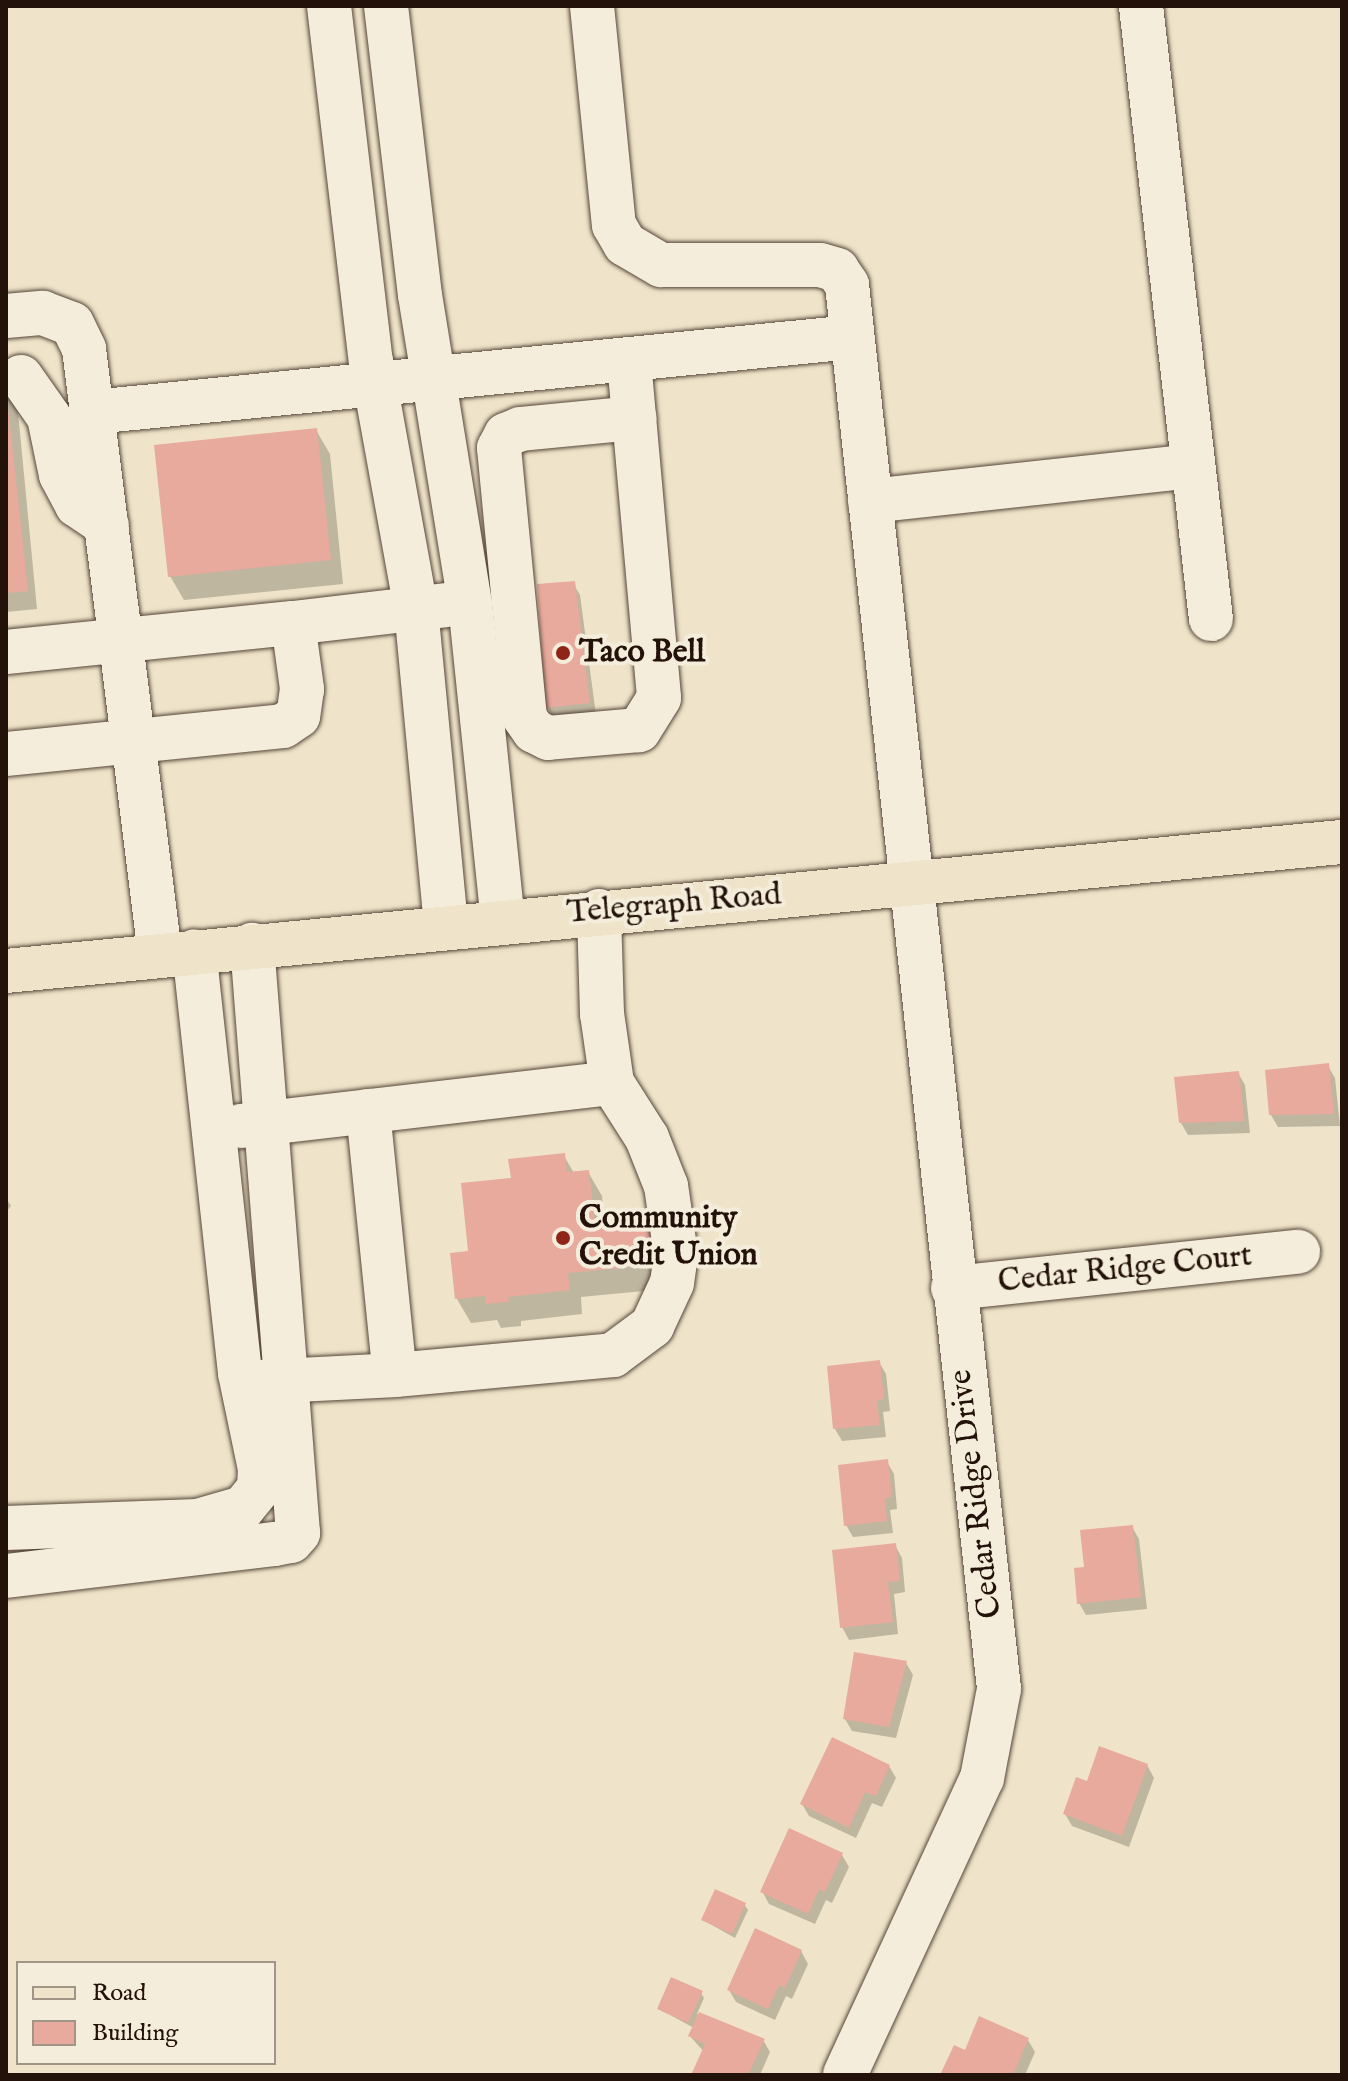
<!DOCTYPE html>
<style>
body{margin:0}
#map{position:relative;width:1348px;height:2081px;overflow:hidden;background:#efe4c9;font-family:"IM FELL English",serif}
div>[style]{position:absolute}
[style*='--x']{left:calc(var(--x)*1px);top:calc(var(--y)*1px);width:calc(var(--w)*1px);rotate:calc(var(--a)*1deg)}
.shadow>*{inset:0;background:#0003}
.building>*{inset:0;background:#e8aa9d}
.roads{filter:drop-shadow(0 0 2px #564639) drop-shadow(0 0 2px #564639)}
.minor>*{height:44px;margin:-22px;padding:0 22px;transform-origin:22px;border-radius:22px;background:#f5eddc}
.major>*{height:44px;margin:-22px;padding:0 22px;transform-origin:22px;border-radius:22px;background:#efe4c9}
.dots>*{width:22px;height:22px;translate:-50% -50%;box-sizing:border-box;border:4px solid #f5eddc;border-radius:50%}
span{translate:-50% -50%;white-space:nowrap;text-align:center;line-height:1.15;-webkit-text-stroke:8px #f5eddc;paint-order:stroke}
.poi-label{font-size:32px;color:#231209;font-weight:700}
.left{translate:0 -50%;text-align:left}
.street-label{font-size:32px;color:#231209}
.frame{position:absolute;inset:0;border:8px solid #231209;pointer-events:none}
.legend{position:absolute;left:16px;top:1961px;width:260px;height:104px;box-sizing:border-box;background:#f5eddc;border:2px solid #a19588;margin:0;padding:10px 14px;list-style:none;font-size:24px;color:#231209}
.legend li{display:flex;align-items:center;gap:16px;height:40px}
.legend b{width:40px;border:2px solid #a19588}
</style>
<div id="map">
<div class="shadow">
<div style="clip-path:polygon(6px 392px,18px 412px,37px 609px,6px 612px)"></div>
<div style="clip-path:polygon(316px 430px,330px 454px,343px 584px,184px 600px,170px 576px)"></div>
<div style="clip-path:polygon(573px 583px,580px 595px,596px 715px,554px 719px,547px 707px)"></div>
<div style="clip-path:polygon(1328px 1066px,1335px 1078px,1340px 1126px,1278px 1127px,1271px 1115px)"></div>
<div style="clip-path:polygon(1238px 1073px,1245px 1085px,1250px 1133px,1188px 1135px,1181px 1123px)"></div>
<div style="clip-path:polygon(564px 1156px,574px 1173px,588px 1172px,602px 1196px,605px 1226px,657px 1221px,675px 1288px,581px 1297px,582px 1314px,521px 1321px,521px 1326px,501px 1328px,497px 1320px,471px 1323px,457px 1299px,470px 1253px,513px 1180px)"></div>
<div style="clip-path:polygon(6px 1198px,11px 1206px,6px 1212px)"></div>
<div style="clip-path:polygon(879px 1362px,886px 1374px,890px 1411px,883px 1412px,886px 1437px,842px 1441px,835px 1429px)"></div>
<div style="clip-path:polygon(887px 1462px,894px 1474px,897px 1509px,890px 1510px,893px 1533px,853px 1537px,846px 1525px)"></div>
<div style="clip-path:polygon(1132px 1527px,1139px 1539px,1147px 1609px,1086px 1615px,1079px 1603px,1086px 1569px)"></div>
<div style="clip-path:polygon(895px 1545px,902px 1558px,905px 1592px,894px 1594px,898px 1634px,849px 1640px,842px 1627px)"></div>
<div style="clip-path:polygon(906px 1663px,913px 1675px,896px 1738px,852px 1731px,845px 1719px)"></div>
<div style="clip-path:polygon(1147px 1765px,1154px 1778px,1129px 1847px,1072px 1826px,1065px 1814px,1088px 1784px)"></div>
<div style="clip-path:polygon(889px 1766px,896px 1778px,882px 1807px,872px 1803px,856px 1838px,809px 1816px,802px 1804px)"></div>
<div style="clip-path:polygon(842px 1855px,849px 1867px,832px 1903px,826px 1900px,815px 1924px,769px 1904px,762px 1891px)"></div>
<div style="clip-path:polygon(744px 1904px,748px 1910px,735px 1938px,703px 1920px)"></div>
<div style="clip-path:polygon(801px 1951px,808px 1964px,792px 1999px,786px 1996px,775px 2020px,736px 2002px,729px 1990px)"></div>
<div style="clip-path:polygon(701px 1993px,704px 1998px,697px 2014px,763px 2040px,770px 2052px,760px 2075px,693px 2075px,704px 2052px,690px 2036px,694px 2028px,659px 2009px)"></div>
<div style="clip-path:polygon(1028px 2040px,1035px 2052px,1025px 2075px,943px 2075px,966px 2053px)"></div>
</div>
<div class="building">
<div style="clip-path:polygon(6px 389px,28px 591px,6px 593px)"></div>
<div style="clip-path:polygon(317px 428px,331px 560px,168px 577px,154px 445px)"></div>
<div style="clip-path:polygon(575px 581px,590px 703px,545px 708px,537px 584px)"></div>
<div style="clip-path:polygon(1329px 1063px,1334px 1114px,1269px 1115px,1265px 1070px)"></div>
<div style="clip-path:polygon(1239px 1071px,1244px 1121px,1179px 1123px,1174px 1077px)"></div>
<div style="clip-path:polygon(565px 1153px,567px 1172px,589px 1170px,595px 1225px,658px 1219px,662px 1264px,568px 1273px,570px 1290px,508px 1297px,509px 1302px,485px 1304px,485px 1296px,455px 1299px,450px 1253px,468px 1251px,461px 1183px,511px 1178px,508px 1159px)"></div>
<div style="clip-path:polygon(880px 1360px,884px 1399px,877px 1400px,880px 1425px,833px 1429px,827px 1366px)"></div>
<div style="clip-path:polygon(888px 1459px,892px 1497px,885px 1498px,887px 1521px,844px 1526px,838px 1465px)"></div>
<div style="clip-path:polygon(1133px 1525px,1141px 1597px,1077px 1604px,1074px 1568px,1084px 1567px,1080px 1530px)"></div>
<div style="clip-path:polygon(896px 1543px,900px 1581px,888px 1582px,893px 1622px,840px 1628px,832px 1550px)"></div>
<div style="clip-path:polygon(854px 1652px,907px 1661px,889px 1727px,843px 1719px)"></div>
<div style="clip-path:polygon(832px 1737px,890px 1765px,876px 1796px,865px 1792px,849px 1828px,800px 1804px)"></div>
<div style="clip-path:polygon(1099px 1746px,1148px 1764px,1122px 1836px,1063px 1814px,1076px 1777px,1087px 1781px)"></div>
<div style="clip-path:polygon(789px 1828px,843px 1853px,825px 1892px,819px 1889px,808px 1914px,760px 1892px)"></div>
<div style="clip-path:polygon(715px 1889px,746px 1903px,732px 1934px,701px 1920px)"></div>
<div style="clip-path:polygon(755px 1928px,802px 1950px,785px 1988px,779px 1985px,768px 2009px,727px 1990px)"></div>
<div style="clip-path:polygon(671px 1977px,703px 1991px,688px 2023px,657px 2009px)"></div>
<div style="clip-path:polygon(699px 2012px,765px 2039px,748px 2075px,691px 2075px,705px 2044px,688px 2036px)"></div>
<div style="clip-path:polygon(979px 2016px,1029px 2038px,1013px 2075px,940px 2075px,954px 2045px,965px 2050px)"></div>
</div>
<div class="roads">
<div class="minor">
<div style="--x:329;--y:6;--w:357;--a:83.3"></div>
<div style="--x:371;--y:361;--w:251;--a:79.7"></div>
<div style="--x:416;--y:608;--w:321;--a:84.6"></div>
<div style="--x:386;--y:6;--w:291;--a:83.3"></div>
<div style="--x:420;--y:295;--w:312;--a:80.8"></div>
<div style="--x:470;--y:603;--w:320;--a:84.1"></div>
<div style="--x:592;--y:6;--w:220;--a:84.3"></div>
<div style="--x:614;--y:225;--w:22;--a:60"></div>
<div style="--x:625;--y:244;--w:42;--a:30.3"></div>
<div style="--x:661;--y:265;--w:159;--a:0"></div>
<div style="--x:820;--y:265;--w:18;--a:16"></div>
<div style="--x:837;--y:270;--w:18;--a:56"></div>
<div style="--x:847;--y:285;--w:1412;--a:83.82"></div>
<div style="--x:999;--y:1689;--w:91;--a:100.8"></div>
<div style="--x:982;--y:1778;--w:327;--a:114.8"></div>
<div style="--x:1141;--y:6;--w:617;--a:83.49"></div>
<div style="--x:6;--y:316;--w:37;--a:-5"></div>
<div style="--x:43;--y:313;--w:31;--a:21"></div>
<div style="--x:72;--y:324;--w:28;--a:64"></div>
<div style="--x:84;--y:349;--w:610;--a:82.84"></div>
<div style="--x:629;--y:361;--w:338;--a:84.9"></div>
<div style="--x:659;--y:698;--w:38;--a:122"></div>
<div style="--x:639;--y:730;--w:91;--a:175"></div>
<div style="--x:548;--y:738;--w:16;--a:-153"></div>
<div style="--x:534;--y:731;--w:16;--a:-125"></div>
<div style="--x:525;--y:718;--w:271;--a:-95.5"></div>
<div style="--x:499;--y:448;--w:15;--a:-62"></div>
<div style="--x:506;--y:435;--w:15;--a:-23"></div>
<div style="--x:520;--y:429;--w:115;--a:-5.5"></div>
<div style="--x:21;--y:377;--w:49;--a:55"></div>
<div style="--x:49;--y:417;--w:59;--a:78.3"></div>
<div style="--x:61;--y:475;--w:34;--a:62"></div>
<div style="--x:77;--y:505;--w:36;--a:34"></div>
<div style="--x:93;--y:412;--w:763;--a:-5.64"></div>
<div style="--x:870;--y:501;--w:325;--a:-6.2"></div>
<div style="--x:293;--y:623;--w:154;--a:-6.7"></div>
<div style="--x:6;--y:652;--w:288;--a:-5.8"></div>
<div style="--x:293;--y:623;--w:67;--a:82.2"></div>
<div style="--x:302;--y:689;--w:27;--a:98"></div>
<div style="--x:298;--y:716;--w:18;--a:146"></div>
<div style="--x:283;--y:726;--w:278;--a:174.2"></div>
<div style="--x:368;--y:1111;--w:265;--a:84.2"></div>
<div style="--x:395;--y:1375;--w:219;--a:-5.2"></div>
<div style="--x:613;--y:1355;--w:49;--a:-36.6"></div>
<div style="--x:652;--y:1326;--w:47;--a:-65.1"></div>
<div style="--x:672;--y:1283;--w:28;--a:-82"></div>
<div style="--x:676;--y:1255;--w:70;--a:-98.2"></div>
<div style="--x:666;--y:1186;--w:52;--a:-111.6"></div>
<div style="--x:647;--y:1138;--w:65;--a:-122.5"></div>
<div style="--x:240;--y:1126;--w:374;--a:-6.6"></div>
<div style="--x:612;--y:1083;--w:70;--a:-98.2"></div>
<div style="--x:602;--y:1014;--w:103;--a:-91.7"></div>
<div style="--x:953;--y:1288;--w:347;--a:-6"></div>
<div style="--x:258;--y:1382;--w:137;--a:-2.9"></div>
<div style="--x:6;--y:1528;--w:192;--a:-2.1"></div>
<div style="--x:198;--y:1521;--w:47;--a:-16.1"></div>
<div style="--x:243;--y:1508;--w:26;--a:-51"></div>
<div style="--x:259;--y:1488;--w:19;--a:-87"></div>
<div style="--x:260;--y:1469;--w:98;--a:-101.8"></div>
<div style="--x:240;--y:1373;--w:424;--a:-96.2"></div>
<div style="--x:6;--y:1576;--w:271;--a:-6.8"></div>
<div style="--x:275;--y:1544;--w:16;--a:-11"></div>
<div style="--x:291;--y:1541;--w:11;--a:-49"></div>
<div style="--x:298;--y:1533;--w:590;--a:-94.47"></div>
</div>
<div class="major">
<div style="--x:6;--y:971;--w:1342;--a:-5.52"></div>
</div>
</div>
<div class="dots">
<div style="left:563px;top:653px;background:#8f2418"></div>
<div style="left:563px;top:1238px;background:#8f2418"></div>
</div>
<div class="poi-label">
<span class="left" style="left:579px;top:653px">Taco Bell</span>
<span class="left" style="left:579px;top:1238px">Community<br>Credit Union</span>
</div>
<div class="street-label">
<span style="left:674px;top:905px;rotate:-5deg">Telegraph Road</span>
<span style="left:1125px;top:1270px;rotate:-6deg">Cedar Ridge Court</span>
<span style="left:977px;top:1494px;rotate:-97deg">Cedar Ridge Drive</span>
</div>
<div class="frame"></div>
<ul class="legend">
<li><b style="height:10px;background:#efe4c9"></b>Road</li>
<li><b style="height:22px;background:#e8aa9d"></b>Building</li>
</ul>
</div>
